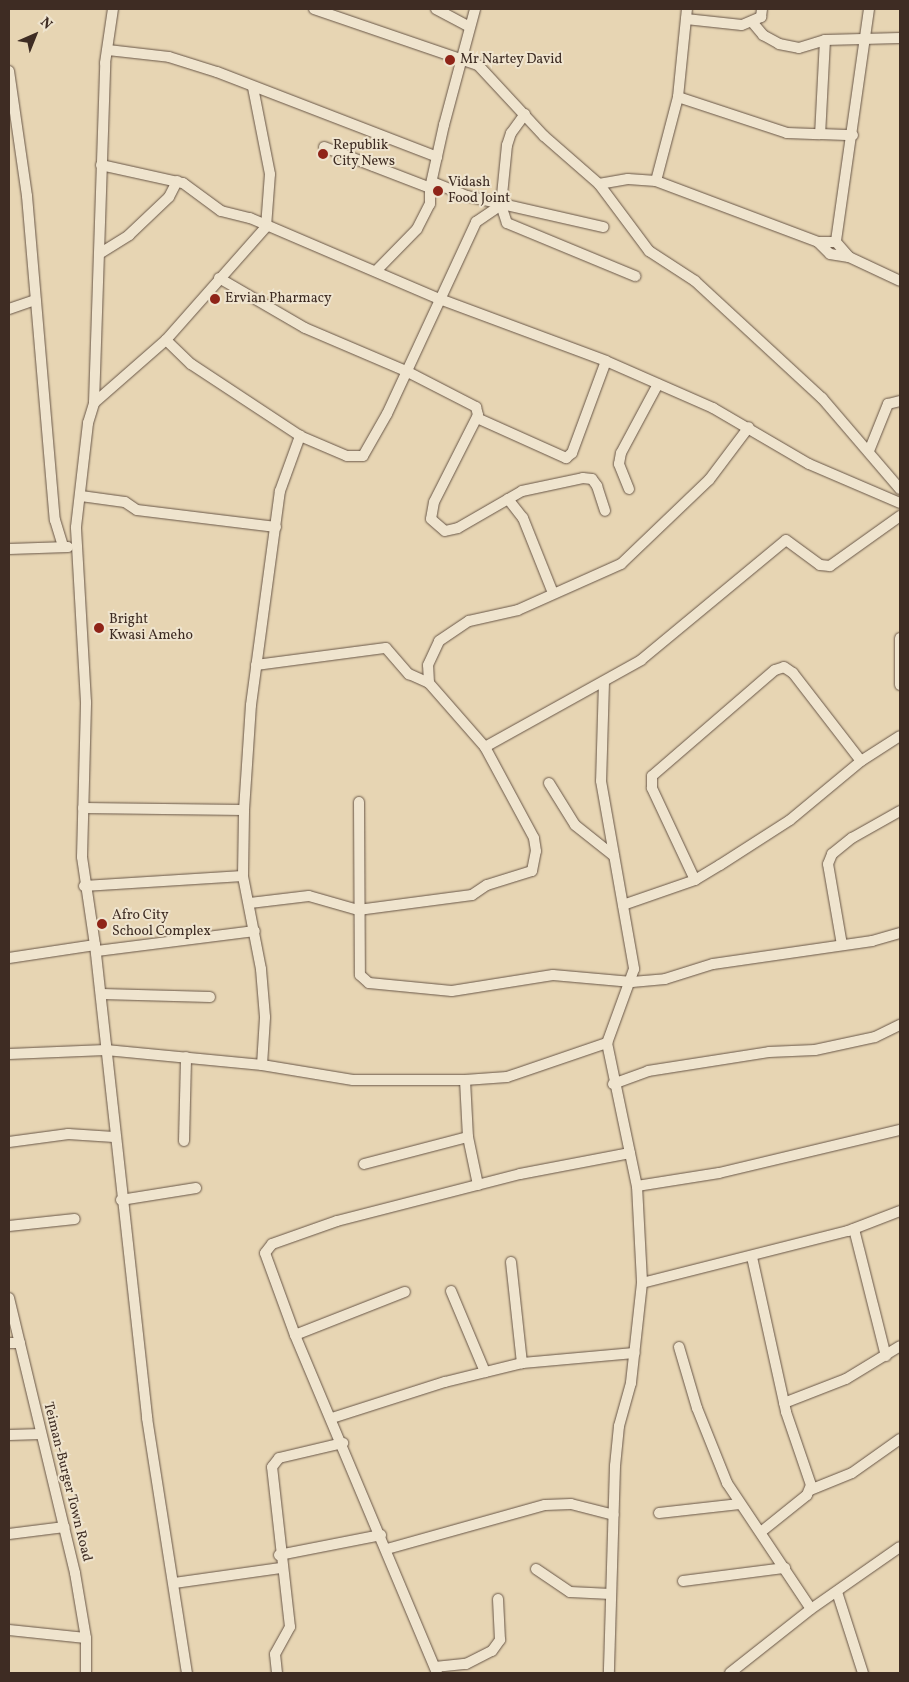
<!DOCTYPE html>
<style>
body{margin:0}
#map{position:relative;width:909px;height:1682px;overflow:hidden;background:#e7d5b3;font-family:Vollkorn,serif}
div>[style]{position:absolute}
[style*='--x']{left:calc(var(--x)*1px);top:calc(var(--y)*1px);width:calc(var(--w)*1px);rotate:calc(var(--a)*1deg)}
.roads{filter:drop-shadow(0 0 1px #685647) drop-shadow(0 0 1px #685647)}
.minor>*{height:10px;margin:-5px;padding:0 5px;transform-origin:5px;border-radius:5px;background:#efe4ce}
.dots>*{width:14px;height:14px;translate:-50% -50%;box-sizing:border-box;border:2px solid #efe4ce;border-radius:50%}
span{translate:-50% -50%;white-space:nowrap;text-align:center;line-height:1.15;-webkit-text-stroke:4px #efe4ce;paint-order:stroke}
.poi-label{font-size:14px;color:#3e2c23}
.left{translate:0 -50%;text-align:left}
.street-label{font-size:14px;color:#3e2c23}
.frame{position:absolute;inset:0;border:10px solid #3e2c23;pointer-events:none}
.north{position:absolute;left:10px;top:10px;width:50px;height:50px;-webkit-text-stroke:4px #efe4ce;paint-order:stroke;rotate:44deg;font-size:14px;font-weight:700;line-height:20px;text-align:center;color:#3e2c23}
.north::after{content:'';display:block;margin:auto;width:18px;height:22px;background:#3e2c23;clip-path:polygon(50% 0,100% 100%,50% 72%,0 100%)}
</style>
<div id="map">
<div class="roads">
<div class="minor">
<div style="--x:314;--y:9;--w:173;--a:18.9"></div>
<div style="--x:478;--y:65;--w:97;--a:47.1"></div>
<div style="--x:544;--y:136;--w:73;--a:41.1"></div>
<div style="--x:599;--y:184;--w:84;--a:53.3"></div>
<div style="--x:649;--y:251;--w:55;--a:33.1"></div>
<div style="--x:695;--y:281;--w:173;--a:42.7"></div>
<div style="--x:822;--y:398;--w:120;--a:49.4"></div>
<div style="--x:436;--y:9;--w:38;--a:28"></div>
<div style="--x:869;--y:9;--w:235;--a:98.1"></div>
<div style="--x:836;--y:242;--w:20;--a:49"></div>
<div style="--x:849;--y:257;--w:56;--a:25.2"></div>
<div style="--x:686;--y:19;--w:56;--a:6.1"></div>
<div style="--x:742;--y:25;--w:21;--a:-23"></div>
<div style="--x:761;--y:17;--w:8;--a:-83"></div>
<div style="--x:753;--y:23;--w:16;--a:50"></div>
<div style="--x:763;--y:35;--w:18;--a:29"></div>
<div style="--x:779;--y:44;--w:20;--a:11"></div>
<div style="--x:799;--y:48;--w:27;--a:-17"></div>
<div style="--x:825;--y:40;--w:75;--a:-1.5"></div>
<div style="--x:825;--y:40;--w:94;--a:93"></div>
<div style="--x:820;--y:134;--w:33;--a:2"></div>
<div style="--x:108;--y:50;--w:61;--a:6.5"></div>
<div style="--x:169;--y:57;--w:50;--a:17.4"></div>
<div style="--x:217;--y:72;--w:236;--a:21.1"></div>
<div style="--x:9;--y:71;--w:126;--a:81.8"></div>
<div style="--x:27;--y:196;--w:325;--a:85.1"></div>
<div style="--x:55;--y:520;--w:28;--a:73"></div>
<div style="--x:678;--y:97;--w:115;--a:18.3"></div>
<div style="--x:787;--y:133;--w:33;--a:2"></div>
<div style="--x:525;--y:114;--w:24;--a:126"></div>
<div style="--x:511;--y:133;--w:13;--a:108"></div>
<div style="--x:507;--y:145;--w:60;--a:95.7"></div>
<div style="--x:501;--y:205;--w:19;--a:72"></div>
<div style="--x:507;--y:223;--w:139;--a:22.5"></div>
<div style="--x:324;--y:147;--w:114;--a:21.1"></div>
<div style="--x:101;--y:165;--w:84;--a:12.4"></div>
<div style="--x:183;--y:183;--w:47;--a:36.4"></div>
<div style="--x:221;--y:211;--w:30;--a:14"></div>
<div style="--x:250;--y:218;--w:203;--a:23.2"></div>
<div style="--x:437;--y:298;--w:180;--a:20.4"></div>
<div style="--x:606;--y:361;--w:117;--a:23.7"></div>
<div style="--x:713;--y:408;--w:111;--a:30.3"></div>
<div style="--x:809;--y:464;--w:99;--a:23.2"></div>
<div style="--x:656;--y:181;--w:173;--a:20.6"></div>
<div style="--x:818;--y:242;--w:18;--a:0"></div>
<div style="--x:432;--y:182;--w:38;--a:22"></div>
<div style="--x:467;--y:196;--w:140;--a:12.8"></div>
<div style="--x:599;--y:184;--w:29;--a:-10"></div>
<div style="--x:628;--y:179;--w:28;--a:4"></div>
<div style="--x:656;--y:181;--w:87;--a:-75.3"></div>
<div style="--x:678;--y:97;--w:88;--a:-84.2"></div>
<div style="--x:818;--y:242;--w:17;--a:45"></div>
<div style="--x:830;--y:254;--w:19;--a:9"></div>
<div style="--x:99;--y:254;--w:36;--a:-32"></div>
<div style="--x:129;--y:235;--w:55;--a:-43.5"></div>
<div style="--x:169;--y:197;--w:18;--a:-63"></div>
<div style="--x:377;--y:270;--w:57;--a:-45.7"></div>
<div style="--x:417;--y:229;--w:28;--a:-63"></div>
<div style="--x:430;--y:204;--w:16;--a:-90"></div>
<div style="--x:430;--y:188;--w:65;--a:-77.5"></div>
<div style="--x:444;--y:125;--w:120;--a:-75"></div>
<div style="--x:219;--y:278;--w:99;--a:30.2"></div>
<div style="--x:305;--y:328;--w:110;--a:23.1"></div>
<div style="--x:406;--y:371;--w:79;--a:27.2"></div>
<div style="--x:476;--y:407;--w:8;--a:76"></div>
<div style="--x:478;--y:415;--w:97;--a:116.8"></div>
<div style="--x:434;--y:502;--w:17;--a:100"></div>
<div style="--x:431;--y:519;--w:18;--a:41"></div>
<div style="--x:445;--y:531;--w:13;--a:-13"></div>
<div style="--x:458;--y:528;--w:74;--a:-30"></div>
<div style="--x:522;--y:491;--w:62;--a:-12"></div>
<div style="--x:583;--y:478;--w:9;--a:6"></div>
<div style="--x:592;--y:479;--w:9;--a:54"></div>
<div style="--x:597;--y:486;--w:26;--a:72"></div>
<div style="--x:9;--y:309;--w:28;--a:-19"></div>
<div style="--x:166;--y:340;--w:35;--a:44"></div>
<div style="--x:191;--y:364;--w:131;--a:33.4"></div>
<div style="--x:300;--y:436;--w:51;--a:23.1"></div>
<div style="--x:347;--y:456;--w:16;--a:0"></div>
<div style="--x:363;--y:456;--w:48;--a:-60.3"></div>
<div style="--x:387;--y:414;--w:212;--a:-65.1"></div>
<div style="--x:476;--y:222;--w:30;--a:-34"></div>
<div style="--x:94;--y:403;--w:96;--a:-41.2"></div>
<div style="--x:166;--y:340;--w:151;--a:-48.5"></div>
<div style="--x:266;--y:227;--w:53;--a:-85.7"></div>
<div style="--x:270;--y:174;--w:89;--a:-101.1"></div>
<div style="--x:477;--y:418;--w:98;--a:24.2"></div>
<div style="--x:566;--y:458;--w:8;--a:-40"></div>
<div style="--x:572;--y:453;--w:98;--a:-69.7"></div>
<div style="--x:869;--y:451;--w:51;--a:-68"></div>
<div style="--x:888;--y:404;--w:12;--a:-14"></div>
<div style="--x:629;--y:489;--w:27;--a:-112"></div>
<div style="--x:619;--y:464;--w:11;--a:-80"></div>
<div style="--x:621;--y:453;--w:78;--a:-61.8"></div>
<div style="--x:81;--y:496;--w:44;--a:7.8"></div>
<div style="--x:125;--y:502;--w:14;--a:34"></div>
<div style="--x:137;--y:510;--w:140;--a:7"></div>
<div style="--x:508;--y:499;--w:24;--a:52"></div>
<div style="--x:523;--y:518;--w:81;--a:68.2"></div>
<div style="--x:9;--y:549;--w:59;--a:-1.9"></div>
<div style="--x:900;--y:638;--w:47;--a:90"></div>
<div style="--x:256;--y:665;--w:131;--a:-7.5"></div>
<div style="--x:386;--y:648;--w:35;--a:49"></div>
<div style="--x:409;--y:674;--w:22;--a:24"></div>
<div style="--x:604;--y:682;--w:99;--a:91.7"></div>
<div style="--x:601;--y:781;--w:191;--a:80"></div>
<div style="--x:634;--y:969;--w:79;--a:110"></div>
<div style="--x:607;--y:1043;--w:146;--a:78.2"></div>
<div style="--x:637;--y:1186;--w:97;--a:87"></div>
<div style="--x:642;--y:1283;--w:101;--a:96.3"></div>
<div style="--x:631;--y:1383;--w:45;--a:105.6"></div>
<div style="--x:619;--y:1426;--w:40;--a:95.7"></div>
<div style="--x:615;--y:1466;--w:207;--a:91.7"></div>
<div style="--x:485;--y:747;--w:179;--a:-29.1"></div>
<div style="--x:641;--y:660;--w:188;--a:-39.6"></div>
<div style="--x:786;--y:540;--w:42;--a:36.3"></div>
<div style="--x:820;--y:565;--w:10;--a:6"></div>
<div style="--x:830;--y:566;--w:86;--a:-35.5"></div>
<div style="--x:549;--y:783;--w:49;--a:58.2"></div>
<div style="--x:575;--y:825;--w:50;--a:38.5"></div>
<div style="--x:359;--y:802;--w:173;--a:89.7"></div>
<div style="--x:360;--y:975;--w:12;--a:42"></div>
<div style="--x:369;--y:983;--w:83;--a:5.5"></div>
<div style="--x:452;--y:991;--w:102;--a:-9"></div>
<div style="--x:553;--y:975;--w:79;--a:5.1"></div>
<div style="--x:632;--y:982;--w:33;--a:-5"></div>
<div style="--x:665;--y:979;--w:50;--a:-17.4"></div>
<div style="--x:713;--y:964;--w:161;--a:-8.2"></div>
<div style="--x:872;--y:941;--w:29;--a:-16"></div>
<div style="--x:83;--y:808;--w:161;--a:0.7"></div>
<div style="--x:695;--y:880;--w:102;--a:-115.1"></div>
<div style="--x:652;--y:788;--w:12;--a:-90"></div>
<div style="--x:652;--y:776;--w:162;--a:-40.8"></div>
<div style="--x:775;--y:670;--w:9;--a:-18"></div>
<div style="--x:784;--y:667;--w:11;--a:34"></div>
<div style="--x:793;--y:673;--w:111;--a:52.3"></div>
<div style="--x:84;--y:886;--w:159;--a:-3.6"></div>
<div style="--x:250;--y:903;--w:59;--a:-6.8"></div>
<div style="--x:309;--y:896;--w:51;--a:15.9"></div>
<div style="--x:358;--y:910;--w:115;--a:-7.5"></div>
<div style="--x:472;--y:895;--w:18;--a:-34"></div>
<div style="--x:487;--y:885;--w:47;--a:-17.3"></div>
<div style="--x:532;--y:871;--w:20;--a:-79"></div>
<div style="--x:536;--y:851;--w:13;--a:-99"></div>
<div style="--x:534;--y:838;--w:103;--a:-118.3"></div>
<div style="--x:485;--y:747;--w:85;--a:-131.2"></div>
<div style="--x:429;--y:683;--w:18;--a:-93"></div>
<div style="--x:428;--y:665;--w:26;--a:-65"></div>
<div style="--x:439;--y:641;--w:36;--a:-34"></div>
<div style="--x:469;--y:621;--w:50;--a:-12.7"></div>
<div style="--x:518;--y:610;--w:113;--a:-24.1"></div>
<div style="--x:621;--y:564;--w:122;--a:-43.7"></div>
<div style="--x:709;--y:480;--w:66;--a:-53"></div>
<div style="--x:623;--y:905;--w:76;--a:-19.1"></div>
<div style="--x:695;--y:880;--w:29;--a:-31"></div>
<div style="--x:720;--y:865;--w:83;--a:-32.7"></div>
<div style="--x:790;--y:820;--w:92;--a:-39.7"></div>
<div style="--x:861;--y:761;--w:46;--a:-32.7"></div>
<div style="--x:95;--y:945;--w:476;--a:83.7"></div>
<div style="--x:147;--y:1418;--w:258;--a:81.1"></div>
<div style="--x:842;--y:945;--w:82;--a:-99.8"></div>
<div style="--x:828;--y:864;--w:11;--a:-68"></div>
<div style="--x:832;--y:854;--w:26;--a:-39"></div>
<div style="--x:852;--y:838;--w:55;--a:-29.4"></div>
<div style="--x:97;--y:951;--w:159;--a:-7.2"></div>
<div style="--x:9;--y:958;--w:87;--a:-8.6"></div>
<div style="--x:95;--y:945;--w:89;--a:-98.4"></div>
<div style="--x:82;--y:857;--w:155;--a:-88.5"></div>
<div style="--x:86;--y:702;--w:175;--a:-93.3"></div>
<div style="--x:76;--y:527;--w:105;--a:-83.4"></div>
<div style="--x:88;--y:423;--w:21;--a:-73"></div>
<div style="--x:94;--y:403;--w:340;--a:-88.1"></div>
<div style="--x:105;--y:63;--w:55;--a:-81.6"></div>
<div style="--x:102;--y:994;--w:108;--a:1.6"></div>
<div style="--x:9;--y:1054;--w:97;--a:-2.4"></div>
<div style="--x:106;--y:1050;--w:157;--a:5.5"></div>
<div style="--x:262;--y:1065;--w:92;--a:9.4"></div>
<div style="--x:353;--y:1080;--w:112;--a:0"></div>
<div style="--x:465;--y:1080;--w:42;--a:-4.1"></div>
<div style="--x:507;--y:1077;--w:106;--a:-18.8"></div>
<div style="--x:262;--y:1065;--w:48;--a:-86.4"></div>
<div style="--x:265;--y:1017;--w:48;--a:-94.8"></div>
<div style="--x:261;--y:969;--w:95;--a:-101"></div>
<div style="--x:243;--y:876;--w:66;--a:-89.1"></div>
<div style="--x:244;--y:810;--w:105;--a:-86.2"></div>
<div style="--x:251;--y:705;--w:216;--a:-82.3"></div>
<div style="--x:280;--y:491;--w:59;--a:-70"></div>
<div style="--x:465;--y:1080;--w:57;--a:87"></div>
<div style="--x:613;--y:1084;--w:37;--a:-20"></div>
<div style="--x:648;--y:1071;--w:122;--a:-8.9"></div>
<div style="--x:769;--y:1052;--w:46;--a:-2.5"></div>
<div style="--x:815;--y:1050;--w:61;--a:-12.2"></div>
<div style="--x:875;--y:1037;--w:28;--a:-26"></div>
<div style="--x:184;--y:1141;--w:84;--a:-88.6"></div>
<div style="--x:9;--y:1142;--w:60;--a:-7.7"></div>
<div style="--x:68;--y:1134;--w:46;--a:3.7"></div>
<div style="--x:364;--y:1164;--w:107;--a:-14.6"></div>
<div style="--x:468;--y:1137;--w:49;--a:78.2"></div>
<div style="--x:637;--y:1186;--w:83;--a:-9"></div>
<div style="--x:719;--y:1173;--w:186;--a:-13.4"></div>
<div style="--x:121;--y:1200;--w:76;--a:-9.1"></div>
<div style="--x:9;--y:1226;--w:66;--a:-6.1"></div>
<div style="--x:854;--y:1229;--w:131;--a:75.9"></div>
<div style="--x:752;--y:1257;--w:159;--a:77.6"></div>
<div style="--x:786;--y:1412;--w:77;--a:71.1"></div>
<div style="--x:811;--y:1485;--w:11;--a:112"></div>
<div style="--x:807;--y:1495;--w:59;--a:141.2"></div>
<div style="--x:511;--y:1262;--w:102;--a:83.8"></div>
<div style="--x:642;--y:1283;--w:212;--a:-14.2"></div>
<div style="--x:848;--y:1231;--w:56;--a:-21"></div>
<div style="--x:451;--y:1291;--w:88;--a:67.2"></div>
<div style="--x:9;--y:1298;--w:283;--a:76.5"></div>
<div style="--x:75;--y:1573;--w:66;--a:80.4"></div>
<div style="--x:86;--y:1638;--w:35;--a:90"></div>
<div style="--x:295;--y:1335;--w:118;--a:-21.4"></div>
<div style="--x:9;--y:1343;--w:11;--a:0"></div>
<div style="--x:679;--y:1347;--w:64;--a:73.6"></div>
<div style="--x:697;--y:1408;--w:81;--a:68.2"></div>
<div style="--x:727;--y:1483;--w:151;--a:56.3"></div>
<div style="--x:784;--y:1403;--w:66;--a:-21.2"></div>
<div style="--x:846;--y:1379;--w:63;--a:-31.4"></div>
<div style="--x:332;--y:1418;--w:119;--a:-17.7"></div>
<div style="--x:445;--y:1382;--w:79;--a:-13.9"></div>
<div style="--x:522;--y:1363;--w:113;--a:-5.1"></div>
<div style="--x:9;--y:1435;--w:32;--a:-2"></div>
<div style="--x:810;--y:1490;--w:45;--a:-22"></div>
<div style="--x:852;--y:1473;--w:59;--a:-35.3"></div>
<div style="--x:659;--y:1513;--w:81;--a:-6.4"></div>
<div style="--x:9;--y:1534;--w:56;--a:-7.1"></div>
<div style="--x:387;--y:1549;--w:164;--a:-15.6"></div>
<div style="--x:545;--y:1505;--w:26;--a:-2"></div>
<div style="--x:571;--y:1504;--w:44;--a:14.3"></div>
<div style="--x:279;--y:1555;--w:104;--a:-11.1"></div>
<div style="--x:536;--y:1569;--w:41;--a:34.1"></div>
<div style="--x:570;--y:1592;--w:41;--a:2.8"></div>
<div style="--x:683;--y:1581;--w:103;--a:-7.3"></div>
<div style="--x:174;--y:1583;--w:108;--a:-8"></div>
<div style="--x:837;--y:1592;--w:85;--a:72.2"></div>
<div style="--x:9;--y:1630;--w:77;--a:5.9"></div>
<div style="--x:435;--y:1667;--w:31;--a:-6"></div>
<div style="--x:466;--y:1664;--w:29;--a:-27"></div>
<div style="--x:492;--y:1651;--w:14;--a:-54"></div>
<div style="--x:500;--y:1640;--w:41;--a:-92.8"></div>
<div style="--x:277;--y:1673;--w:19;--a:-96"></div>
<div style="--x:275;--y:1654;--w:31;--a:-61"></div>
<div style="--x:290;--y:1627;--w:161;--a:-96.4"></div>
<div style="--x:272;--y:1467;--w:11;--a:-52"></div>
<div style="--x:279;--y:1458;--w:66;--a:-13.2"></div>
<div style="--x:437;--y:1673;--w:367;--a:-112.8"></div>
<div style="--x:295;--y:1335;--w:87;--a:-110.1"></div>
<div style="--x:265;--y:1253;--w:11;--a:-52"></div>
<div style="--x:272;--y:1244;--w:69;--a:-19.5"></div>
<div style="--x:337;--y:1221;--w:189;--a:-14.4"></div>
<div style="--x:520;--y:1174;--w:112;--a:-10.8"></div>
<div style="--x:730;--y:1673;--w:103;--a:-38.3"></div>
<div style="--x:811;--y:1609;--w:108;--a:-34.9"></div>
</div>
</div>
<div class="dots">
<div style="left:450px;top:60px;background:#8f2418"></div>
<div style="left:323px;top:154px;background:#8f2418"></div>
<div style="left:438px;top:191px;background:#8f2418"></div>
<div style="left:215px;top:299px;background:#8f2418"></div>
<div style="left:99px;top:628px;background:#8f2418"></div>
<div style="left:102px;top:924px;background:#8f2418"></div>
</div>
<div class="poi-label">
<span class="left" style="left:460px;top:60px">Mr Nartey David</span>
<span class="left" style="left:333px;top:154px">Republik<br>City News</span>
<span class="left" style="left:448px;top:191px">Vidash<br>Food Joint</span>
<span class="left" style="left:225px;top:299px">Ervian Pharmacy</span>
<span class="left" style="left:109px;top:628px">Bright<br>Kwasi Ameho</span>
<span class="left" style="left:112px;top:924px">Afro City<br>School Complex</span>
</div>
<div class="street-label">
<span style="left:67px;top:1482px;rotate:76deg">Teiman-Burger Town Road</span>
</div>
<div class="frame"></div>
<div class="north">N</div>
</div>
